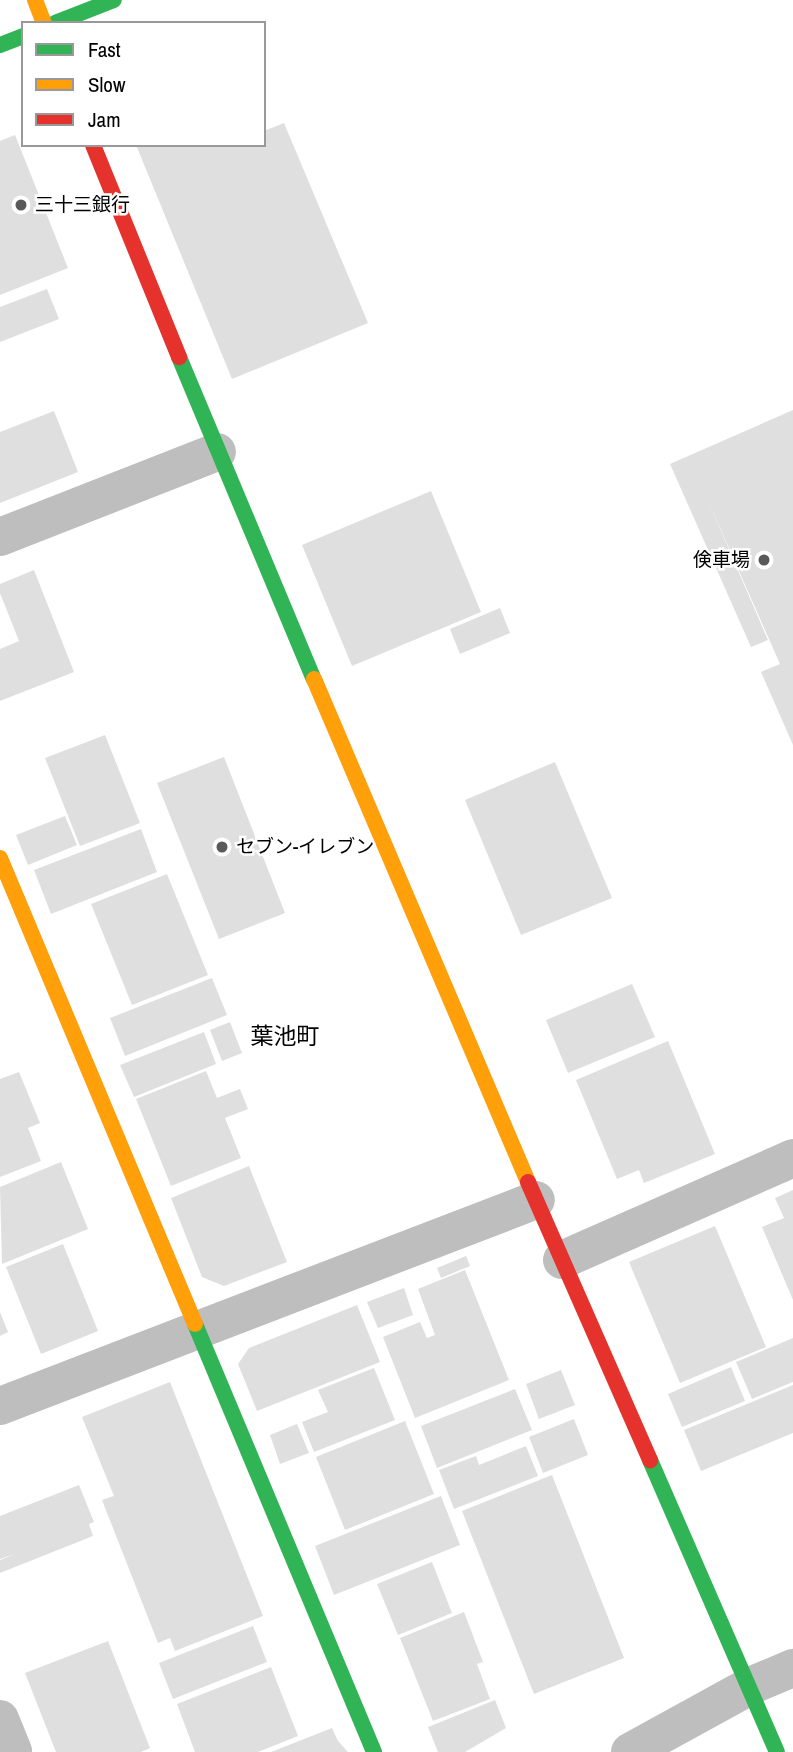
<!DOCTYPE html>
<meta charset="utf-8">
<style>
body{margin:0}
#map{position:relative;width:793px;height:1752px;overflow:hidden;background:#fff;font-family:"Archivo Narrow","Noto Sans JP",sans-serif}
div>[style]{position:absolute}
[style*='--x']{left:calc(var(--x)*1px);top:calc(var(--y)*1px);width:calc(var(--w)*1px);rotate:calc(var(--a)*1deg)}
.building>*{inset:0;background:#dfdfdf}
.street>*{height:38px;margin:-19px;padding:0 19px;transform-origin:19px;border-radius:19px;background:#bebebe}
.fast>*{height:16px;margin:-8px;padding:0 8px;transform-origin:8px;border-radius:8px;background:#30b455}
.slow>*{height:16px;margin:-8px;padding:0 8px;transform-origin:8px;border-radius:8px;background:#ff9f0a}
.jam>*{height:16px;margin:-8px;padding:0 8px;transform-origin:8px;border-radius:8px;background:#e5322d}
.dots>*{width:19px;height:19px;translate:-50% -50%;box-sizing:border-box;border:4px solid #fff;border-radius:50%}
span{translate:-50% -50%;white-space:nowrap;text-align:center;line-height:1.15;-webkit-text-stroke:5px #fff;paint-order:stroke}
.poi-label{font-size:19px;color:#000}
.left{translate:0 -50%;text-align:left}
.right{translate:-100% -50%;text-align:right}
.quarter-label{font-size:23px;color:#000}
.legend{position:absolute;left:21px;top:21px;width:245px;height:126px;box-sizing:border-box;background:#fff;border:2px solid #999;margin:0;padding:9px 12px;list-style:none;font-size:21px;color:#000}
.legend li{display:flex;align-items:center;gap:14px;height:35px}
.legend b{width:35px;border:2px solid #999}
</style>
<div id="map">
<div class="building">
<div style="clip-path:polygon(284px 123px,368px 323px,232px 379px,136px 145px,264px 145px,264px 131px)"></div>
<div style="clip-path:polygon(15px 135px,68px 268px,0 295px,0 141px)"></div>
<div style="clip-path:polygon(47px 289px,59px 319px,0 342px,0 307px)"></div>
<div style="clip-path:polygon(793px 410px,793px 745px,761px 672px,780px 664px,706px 496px,768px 640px,751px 647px,670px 464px)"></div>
<div style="clip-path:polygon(54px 411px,78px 472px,0 503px,0 432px)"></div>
<div style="clip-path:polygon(431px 491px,481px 612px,352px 666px,302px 545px)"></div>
<div style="clip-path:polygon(34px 570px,74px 672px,0 701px,0 649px,19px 641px,0 593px,0 584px)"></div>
<div style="clip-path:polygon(500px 608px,510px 633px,460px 654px,450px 629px)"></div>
<div style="clip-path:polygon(105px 735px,140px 823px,80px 846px,45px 758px)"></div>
<div style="clip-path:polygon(224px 757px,285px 913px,219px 939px,157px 783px)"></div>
<div style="clip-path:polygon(555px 762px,612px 898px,521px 935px,465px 800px)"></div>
<div style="clip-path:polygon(65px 816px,77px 845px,28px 865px,16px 835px)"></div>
<div style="clip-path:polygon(141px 829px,157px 872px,51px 914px,34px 870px)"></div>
<div style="clip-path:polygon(167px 874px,208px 975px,132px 1005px,91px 904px)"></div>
<div style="clip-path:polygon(212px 978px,227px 1015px,125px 1056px,110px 1018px)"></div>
<div style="clip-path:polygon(632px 984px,655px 1037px,568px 1073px,546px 1020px)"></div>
<div style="clip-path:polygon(230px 1022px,242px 1053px,222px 1061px,210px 1030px)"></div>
<div style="clip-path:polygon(204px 1032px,216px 1064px,134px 1097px,120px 1065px)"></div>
<div style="clip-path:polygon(668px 1041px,715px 1154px,644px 1183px,639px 1170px,617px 1179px,576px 1080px)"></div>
<div style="clip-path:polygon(206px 1071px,217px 1098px,240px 1089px,248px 1109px,225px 1118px,241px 1158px,171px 1186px,136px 1099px)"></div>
<div style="clip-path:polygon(19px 1072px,40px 1123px,28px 1128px,41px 1161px,0 1177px,0 1079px)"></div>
<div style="clip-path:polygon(61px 1162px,88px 1229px,2px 1264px,0 1187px)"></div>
<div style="clip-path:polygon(249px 1166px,287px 1262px,224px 1286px,202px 1277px,171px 1198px)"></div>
<div style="clip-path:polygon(793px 1190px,793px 1300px,762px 1227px,784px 1218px,775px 1198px)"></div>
<div style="clip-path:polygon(715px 1226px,766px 1347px,680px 1383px,629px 1262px)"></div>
<div style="clip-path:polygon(63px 1244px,98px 1331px,41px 1354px,6px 1267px)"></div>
<div style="clip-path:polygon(466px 1256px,470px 1266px,441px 1278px,437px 1268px)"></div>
<div style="clip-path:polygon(465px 1270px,509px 1380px,415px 1418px,383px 1337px,420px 1322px,427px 1338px,435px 1335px,418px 1289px)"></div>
<div style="clip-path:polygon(404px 1288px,413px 1315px,378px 1328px,367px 1302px)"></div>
<div style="clip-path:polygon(357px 1305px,380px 1362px,257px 1411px,238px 1364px,249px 1348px)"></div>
<div style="clip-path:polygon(0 1312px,8px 1332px,0 1336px)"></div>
<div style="clip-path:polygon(793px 1338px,793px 1382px,752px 1399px,736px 1362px)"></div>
<div style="clip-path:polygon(731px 1367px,745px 1401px,682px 1427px,668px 1394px)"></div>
<div style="clip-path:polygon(374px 1368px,395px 1420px,314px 1452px,302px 1422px,328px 1412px,318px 1390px)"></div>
<div style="clip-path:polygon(561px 1370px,575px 1405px,539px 1419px,526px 1384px)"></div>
<div style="clip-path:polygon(170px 1382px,263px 1616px,175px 1651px,170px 1638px,158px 1643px,102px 1500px,114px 1496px,82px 1417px)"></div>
<div style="clip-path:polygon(793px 1385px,793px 1433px,701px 1471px,684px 1430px)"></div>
<div style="clip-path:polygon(515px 1389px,532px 1430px,437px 1468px,421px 1426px)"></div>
<div style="clip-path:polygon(574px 1419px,588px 1455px,543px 1473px,529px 1437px)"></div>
<div style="clip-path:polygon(405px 1421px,434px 1494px,345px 1530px,316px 1457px)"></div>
<div style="clip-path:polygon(297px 1424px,309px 1453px,280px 1464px,270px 1435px)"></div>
<div style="clip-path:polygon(526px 1446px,538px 1476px,454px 1509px,439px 1470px,476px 1456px,479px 1465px)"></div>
<div style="clip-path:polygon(552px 1475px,624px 1658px,534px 1694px,462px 1511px)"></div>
<div style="clip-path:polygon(79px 1485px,94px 1522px,89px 1524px,93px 1536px,0 1573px,0 1560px,15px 1554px,0 1559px,0 1516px)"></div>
<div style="clip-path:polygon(441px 1496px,460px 1545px,334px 1595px,315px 1546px)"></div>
<div style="clip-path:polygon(432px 1562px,452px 1613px,398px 1635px,377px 1584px)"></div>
<div style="clip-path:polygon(464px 1612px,483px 1662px,477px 1664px,490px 1699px,433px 1721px,400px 1638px)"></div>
<div style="clip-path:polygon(253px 1626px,267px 1662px,173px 1699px,159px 1663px)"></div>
<div style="clip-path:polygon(108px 1641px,150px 1748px,141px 1752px,56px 1752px,25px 1673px)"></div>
<div style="clip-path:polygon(271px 1667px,298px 1736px,258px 1752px,195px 1752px,177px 1704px)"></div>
<div style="clip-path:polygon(495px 1700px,506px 1728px,465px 1752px,438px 1752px,428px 1727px)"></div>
<div style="clip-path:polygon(332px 1728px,338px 1741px,348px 1752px,271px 1752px)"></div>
</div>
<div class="street">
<div style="--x:0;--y:537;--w:233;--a:-21.4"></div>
<div style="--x:562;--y:1260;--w:253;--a:-23.8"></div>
<div style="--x:0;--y:1406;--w:574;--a:-21.02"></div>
<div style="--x:0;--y:1719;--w:35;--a:68"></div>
<div style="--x:630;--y:1752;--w:137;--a:-28.8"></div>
<div style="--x:750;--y:1686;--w:47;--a:-22.7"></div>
</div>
<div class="fast">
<div style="--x:55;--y:23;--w:63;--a:-21.3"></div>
<div style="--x:0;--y:45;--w:25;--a:-21"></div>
<div style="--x:179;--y:357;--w:349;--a:67.3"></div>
<div style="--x:195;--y:1324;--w:464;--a:67.3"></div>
<div style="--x:650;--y:1460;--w:318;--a:66.5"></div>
</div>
<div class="slow">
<div style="--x:35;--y:0;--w:25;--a:69"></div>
<div style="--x:314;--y:679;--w:547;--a:66.95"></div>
<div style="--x:0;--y:858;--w:505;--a:67.29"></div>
</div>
<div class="jam">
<div style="--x:93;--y:145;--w:229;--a:67.9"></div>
<div style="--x:528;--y:1182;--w:304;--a:66.3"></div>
</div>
<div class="dots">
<div style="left:21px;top:205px;background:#595959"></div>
<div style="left:764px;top:560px;background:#595959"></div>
<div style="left:222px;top:847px;background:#595959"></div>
</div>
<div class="poi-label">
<span class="left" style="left:35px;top:205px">三十三銀行</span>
<span class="right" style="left:750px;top:560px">倹車場</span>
<span class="left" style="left:236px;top:847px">セブン-イレブン</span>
</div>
<div class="quarter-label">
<span style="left:285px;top:1036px">葉池町</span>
</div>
<ul class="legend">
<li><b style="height:9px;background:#30b455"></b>Fast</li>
<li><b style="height:9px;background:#ff9f0a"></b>Slow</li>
<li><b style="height:9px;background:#e5322d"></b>Jam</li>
</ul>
</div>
